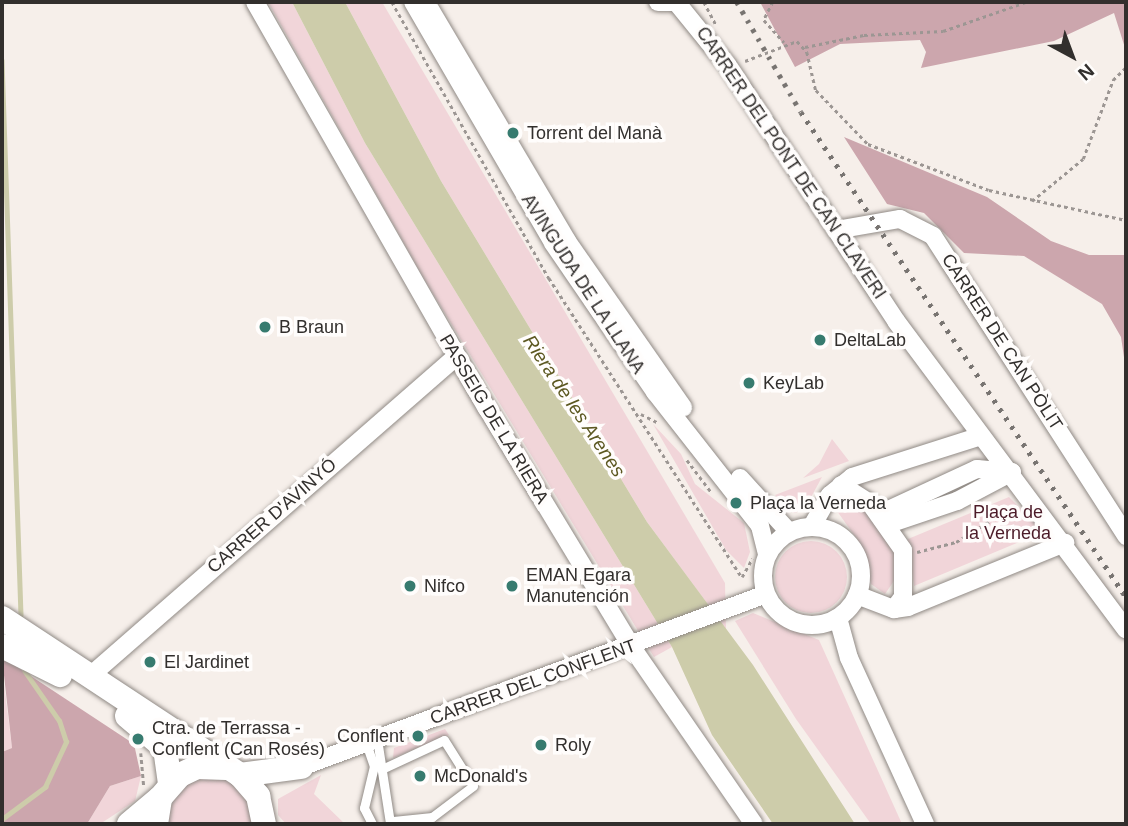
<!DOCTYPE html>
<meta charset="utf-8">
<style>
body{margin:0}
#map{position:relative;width:1128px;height:826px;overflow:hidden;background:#f6efea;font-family:Arial,sans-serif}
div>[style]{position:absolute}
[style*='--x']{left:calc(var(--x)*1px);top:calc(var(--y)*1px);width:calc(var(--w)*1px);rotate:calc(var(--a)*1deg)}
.green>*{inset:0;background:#f1d5d9}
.round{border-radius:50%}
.forest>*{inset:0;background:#cca6ad}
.water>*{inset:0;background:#cdccaa}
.stream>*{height:4.5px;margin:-2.25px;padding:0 2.25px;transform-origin:2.25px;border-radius:2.25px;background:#cdccaa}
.path>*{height:2.5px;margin-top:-1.25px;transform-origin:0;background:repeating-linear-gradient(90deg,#9c9693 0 3.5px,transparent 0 7px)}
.roads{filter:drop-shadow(0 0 2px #908a85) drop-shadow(0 0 2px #908a85)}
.lane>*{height:9px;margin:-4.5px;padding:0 4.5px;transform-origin:4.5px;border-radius:4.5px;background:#fff}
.street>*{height:18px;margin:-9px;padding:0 9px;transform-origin:9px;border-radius:9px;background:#fff}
.street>.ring{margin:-9px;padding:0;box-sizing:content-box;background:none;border:18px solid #fff;border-radius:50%}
.secondary>*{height:24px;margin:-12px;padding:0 12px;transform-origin:12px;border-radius:12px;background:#fff}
.rail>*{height:4.5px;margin-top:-2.25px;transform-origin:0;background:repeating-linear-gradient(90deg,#787471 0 3.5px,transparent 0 10.5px)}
.dots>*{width:19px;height:19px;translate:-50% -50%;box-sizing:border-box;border:4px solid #fffdfc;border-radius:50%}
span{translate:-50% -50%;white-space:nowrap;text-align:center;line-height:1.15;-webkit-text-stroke:7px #fffdfc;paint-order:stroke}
.poi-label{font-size:18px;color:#322f2d}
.left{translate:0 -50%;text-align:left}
.right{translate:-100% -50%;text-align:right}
.street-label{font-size:18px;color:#322f2d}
.park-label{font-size:18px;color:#4c1b28}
.water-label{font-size:19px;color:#5c5821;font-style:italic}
.frame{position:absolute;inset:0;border:4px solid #322f2d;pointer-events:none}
.north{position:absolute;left:1037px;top:21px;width:70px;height:70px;-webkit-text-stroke:5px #fffdfc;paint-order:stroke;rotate:139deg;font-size:19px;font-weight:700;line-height:28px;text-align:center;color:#322f2d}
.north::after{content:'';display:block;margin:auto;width:24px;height:32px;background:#322f2d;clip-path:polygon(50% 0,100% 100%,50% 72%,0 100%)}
</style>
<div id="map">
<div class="green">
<div style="clip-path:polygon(268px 2px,292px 2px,365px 143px,672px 647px,654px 657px,424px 279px)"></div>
<div style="clip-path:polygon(345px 2px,382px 2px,725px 583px,726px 629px,647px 522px,441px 181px)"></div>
<div style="clip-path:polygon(653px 424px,681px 454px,695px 484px,744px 523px,750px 552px,744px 568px,726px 550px)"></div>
<div style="clip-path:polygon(832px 439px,849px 461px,803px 478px,819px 464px)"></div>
<div style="clip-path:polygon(822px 477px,804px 510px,794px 513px,775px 495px)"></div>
<div style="clip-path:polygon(1009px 497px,1039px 527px,1031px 537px,914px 586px,908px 539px)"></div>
<div style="clip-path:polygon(849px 499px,858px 501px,892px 539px,898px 575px,885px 594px,871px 584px,859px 542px,837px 511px)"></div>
<div class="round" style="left:775px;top:541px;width:72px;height:72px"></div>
<div style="clip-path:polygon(753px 613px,819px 640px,902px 824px,871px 824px,796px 719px,735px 621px)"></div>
<div style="clip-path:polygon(2px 667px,12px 748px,2px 752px)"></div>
<div style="clip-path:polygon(445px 729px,449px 735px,393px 758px,394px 748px)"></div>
<div style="clip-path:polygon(321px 775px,314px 794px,345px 824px,286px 824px,278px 815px,278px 799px)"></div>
<div style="clip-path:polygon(141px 776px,135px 801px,100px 824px,87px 824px,110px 786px)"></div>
<div style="clip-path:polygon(197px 778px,228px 780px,246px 796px,253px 824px,166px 824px,176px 791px)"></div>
</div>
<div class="forest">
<div style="clip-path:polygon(760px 2px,1126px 2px,1126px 51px,1114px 13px,1054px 41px,921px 68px,926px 52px,920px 40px,840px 44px,795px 67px)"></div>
<div style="clip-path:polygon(844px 137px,987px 197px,1051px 241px,1089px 255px,1126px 255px,1126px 371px,1121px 337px,1102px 304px,1024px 256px,964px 253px,924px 213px,887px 204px)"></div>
<div style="clip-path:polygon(2px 657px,134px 744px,141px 776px,110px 786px,87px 824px,2px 824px,2px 752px,12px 748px)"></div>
</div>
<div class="water">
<div style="clip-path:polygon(292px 2px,345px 2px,441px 181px,647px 522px,753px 665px,855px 824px,773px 824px,712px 735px,672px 647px,365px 143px)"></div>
</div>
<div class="stream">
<div style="--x:2;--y:60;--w:555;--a:88.04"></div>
<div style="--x:2;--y:819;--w:54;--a:-36.7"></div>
<div style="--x:45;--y:787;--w:50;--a:-65"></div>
<div style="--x:66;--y:742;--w:22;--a:-108"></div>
<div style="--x:59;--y:721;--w:60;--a:-124.8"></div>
</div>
<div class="path">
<div style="--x:392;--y:2;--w:318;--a:60.4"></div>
<div style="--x:549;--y:278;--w:356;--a:57.2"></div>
<div style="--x:742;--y:577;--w:21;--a:-61"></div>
<div style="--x:704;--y:2;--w:27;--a:62"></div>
<div style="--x:773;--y:2;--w:20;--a:117"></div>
<div style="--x:764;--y:20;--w:30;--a:48"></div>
<div style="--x:805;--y:47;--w:60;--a:-11.5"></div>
<div style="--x:864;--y:35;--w:79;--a:-2.9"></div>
<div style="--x:943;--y:31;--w:88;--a:-19.3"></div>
<div style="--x:745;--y:61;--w:56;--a:-21"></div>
<div style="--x:797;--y:41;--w:15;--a:48"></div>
<div style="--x:807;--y:52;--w:39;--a:77"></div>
<div style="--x:816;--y:90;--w:75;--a:46.1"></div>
<div style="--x:868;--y:144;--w:129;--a:20.8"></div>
<div style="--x:989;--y:190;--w:140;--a:12.4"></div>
<div style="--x:1032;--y:201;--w:66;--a:-39.5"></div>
<div style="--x:1083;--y:159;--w:85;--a:-69.2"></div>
<div style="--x:1113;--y:80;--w:18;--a:-45"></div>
<div style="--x:641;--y:414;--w:18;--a:27"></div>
<div style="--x:687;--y:460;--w:41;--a:52.9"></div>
<div style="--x:917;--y:552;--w:40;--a:-14.4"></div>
<div style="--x:956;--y:542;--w:68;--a:-31.8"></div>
<div style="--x:141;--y:753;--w:32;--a:85"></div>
</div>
<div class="roads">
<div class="lane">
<div style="--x:377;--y:739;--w:85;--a:81.2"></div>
<div style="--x:366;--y:743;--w:24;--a:71"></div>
<div style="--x:374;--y:766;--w:43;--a:103.4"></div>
<div style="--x:364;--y:808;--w:18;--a:63"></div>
<div style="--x:384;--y:768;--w:66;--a:-25"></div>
<div style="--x:444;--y:740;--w:54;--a:57.8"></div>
<div style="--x:473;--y:786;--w:51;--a:142.9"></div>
<div style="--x:432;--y:817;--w:39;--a:174"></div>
</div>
<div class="street">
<div style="--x:255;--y:2;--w:468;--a:60.3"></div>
<div style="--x:487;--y:408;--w:278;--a:58.8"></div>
<div style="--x:631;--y:646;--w:216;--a:55.4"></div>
<div style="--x:413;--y:2;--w:279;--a:59.8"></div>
<div style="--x:553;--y:243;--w:181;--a:55.6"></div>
<div style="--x:655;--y:392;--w:170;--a:51.9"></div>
<div style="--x:760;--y:526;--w:29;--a:76"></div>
<div style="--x:658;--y:2;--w:20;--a:0"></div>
<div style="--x:677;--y:3;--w:81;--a:51"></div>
<div style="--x:728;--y:66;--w:305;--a:56.6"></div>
<div style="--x:896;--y:321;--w:385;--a:53.3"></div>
<div style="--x:430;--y:9;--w:269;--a:59.4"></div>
<div style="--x:567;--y:241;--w:203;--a:55.1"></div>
<div style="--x:836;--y:230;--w:65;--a:-9.8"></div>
<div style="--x:900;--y:219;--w:37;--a:27"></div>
<div style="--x:933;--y:236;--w:357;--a:57.2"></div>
<div style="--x:740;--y:478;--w:73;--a:47.8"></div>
<div style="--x:841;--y:485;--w:34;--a:32"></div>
<div style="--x:870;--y:503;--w:57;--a:54.9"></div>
<div style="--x:903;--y:550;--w:47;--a:90"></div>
<div style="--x:903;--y:597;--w:15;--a:127"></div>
<div style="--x:880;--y:514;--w:107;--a:-24.9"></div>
<div style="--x:977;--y:469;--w:35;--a:5"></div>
<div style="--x:1012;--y:472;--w:62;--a:152.2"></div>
<div style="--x:957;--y:501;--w:72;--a:161.3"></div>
<div style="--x:812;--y:526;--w:36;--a:-60"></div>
<div style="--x:830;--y:495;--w:28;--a:-39"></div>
<div style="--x:852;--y:477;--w:135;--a:-17.6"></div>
<div class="ring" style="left:763px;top:527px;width:80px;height:80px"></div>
<div style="--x:857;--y:595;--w:40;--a:21"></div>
<div style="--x:894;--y:609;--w:14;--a:-8"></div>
<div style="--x:908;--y:607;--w:170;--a:-22.2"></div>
<div style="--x:838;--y:618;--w:41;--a:74.6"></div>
<div style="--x:849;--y:658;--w:183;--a:65.4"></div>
<div style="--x:90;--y:676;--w:486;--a:-41.1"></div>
<div style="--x:301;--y:767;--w:495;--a:-20.4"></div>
</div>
<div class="secondary">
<div style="--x:2;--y:618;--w:285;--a:33.4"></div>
<div style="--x:240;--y:775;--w:28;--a:49"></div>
<div style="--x:258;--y:796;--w:29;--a:78"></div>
<div style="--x:2;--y:646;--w:65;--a:26.6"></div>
<div style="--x:127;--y:716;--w:50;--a:40.1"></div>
<div style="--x:165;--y:748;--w:36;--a:82"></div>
<div style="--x:240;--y:775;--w:62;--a:-7.5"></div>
<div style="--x:129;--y:824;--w:40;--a:-40"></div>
<div style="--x:156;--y:824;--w:26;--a:-81"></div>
<div style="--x:160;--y:798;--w:30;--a:-49"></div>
<div style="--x:180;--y:775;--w:19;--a:-25"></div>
<div style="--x:197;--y:767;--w:29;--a:2"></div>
</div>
</div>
<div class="rail">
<div style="--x:737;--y:2;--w:127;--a:59.8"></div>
<div style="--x:801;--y:112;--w:584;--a:56.17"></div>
</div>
<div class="dots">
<div style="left:513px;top:133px;background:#377b6f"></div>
<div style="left:265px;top:327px;background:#377b6f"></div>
<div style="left:820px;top:340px;background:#377b6f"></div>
<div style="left:749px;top:383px;background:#377b6f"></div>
<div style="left:736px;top:503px;background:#377b6f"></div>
<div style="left:410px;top:586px;background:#377b6f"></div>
<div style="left:512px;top:586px;background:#377b6f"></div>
<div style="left:150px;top:662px;background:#377b6f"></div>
<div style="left:418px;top:736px;background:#377b6f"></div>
<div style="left:138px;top:739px;background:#377b6f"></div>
<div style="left:541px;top:745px;background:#377b6f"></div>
<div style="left:420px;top:776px;background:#377b6f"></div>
</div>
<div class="poi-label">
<span class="left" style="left:527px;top:133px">Torrent del Manà</span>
<span class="left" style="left:279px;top:327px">B Braun</span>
<span class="left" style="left:834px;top:340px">DeltaLab</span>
<span class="left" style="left:763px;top:383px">KeyLab</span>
<span class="left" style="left:750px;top:503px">Plaça la Verneda</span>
<span class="left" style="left:526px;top:586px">EMAN Egara<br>Manutención</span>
<span class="left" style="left:424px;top:586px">Nifco</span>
<span class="left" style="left:164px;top:662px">El Jardinet</span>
<span class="left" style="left:152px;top:739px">Ctra. de Terrassa -<br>Conflent (Can Rosés)</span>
<span class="right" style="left:404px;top:736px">Conflent</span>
<span class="left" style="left:555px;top:745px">Roly</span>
<span class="left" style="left:434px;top:776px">McDonald's</span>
</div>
<div class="street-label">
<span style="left:791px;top:163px;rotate:56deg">CARRER DEL PONT DE CAN CLAVERI</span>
<span style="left:583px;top:284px;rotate:57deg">AVINGUDA DE LA LLANA</span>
<span style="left:1002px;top:342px;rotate:57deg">CARRER DE CAN PÒLIT</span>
<span style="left:494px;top:419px;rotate:59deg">PASSEIG DE LA RIERA</span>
<span style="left:272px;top:516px;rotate:-41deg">CARRER D'AVINYÓ</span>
<span style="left:533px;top:682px;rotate:-20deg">CARRER DEL CONFLENT</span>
</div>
<div class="park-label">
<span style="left:1008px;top:523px">Plaça de<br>la Verneda</span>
</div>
<div class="water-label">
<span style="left:574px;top:406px;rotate:56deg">Riera de les Arenes</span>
</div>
<div class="frame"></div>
<div class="north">N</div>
</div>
